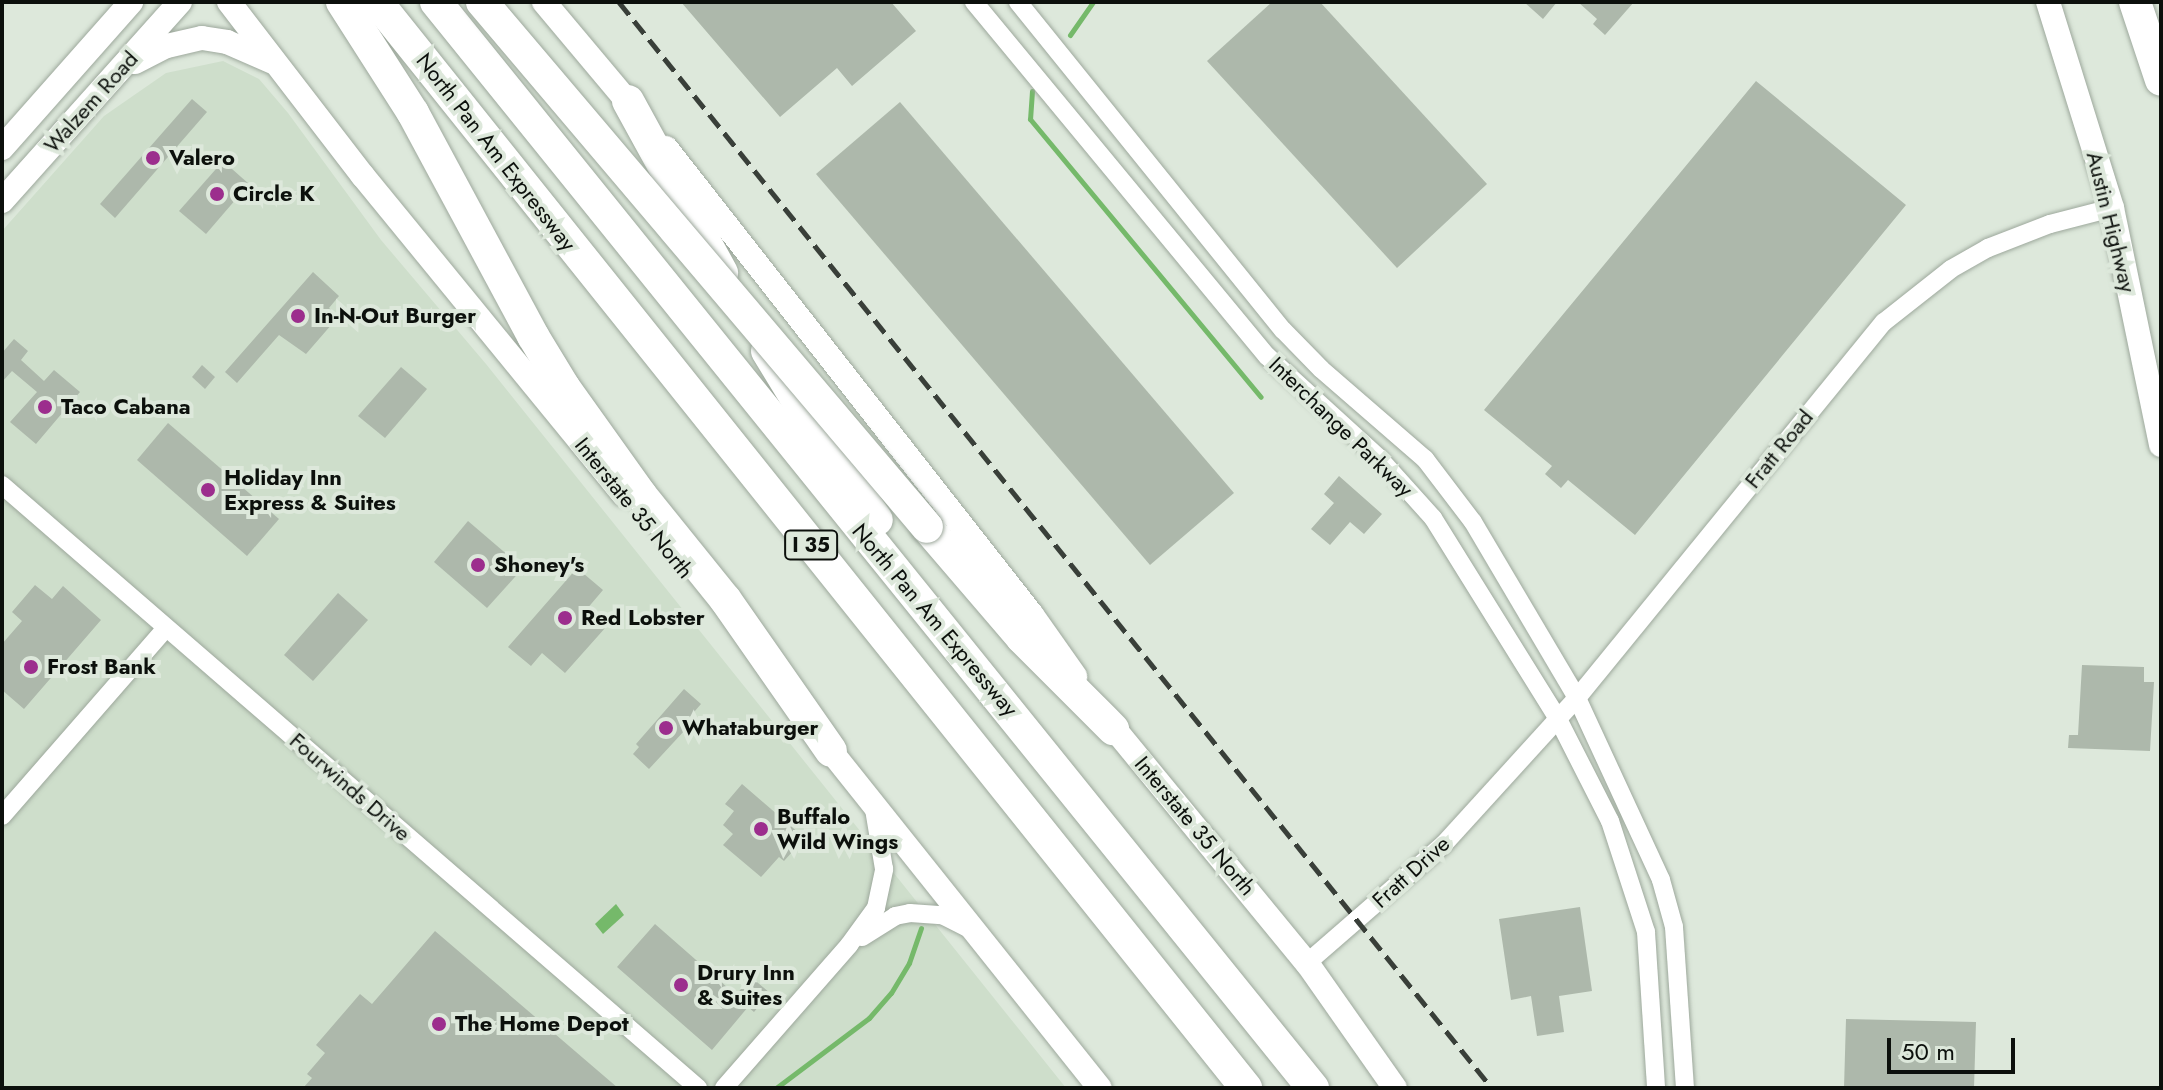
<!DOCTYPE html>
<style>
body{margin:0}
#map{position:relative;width:2163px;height:1090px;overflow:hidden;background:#dde8db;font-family:Jost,sans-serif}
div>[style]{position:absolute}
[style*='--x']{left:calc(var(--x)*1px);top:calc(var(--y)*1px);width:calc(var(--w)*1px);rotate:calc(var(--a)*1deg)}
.built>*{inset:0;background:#cedecb}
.water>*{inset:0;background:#75b96a}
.stream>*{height:5px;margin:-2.5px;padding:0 2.5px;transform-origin:2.5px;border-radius:2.5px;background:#75b96a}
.building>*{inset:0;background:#adb8ab}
.roads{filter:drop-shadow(0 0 2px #9da89c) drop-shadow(0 0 2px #9da89c)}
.street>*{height:18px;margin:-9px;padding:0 9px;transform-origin:9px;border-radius:9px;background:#fff}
.secondary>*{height:24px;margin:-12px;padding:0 12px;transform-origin:12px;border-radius:12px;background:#fff}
.highway>*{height:32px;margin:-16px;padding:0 16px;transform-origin:16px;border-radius:16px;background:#fff}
.rail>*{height:5px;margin-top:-2.5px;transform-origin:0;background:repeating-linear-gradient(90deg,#393f39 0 16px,transparent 0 24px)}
.bridges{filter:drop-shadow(0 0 2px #9da89c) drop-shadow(0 0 2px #9da89c)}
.highway-bridge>*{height:32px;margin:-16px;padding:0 16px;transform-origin:16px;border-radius:16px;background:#fff}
.dots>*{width:22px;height:22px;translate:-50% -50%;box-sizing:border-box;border:4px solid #dde8db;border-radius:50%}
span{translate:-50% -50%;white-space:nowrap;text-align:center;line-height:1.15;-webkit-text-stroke:8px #dde8db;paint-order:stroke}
.shield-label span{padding:2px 6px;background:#dde8db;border:2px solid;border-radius:6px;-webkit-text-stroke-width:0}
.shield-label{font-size:20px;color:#0c100c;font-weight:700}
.street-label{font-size:22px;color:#0c100c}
.poi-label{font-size:22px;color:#0c100c;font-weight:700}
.left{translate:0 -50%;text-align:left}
.frame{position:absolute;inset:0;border:4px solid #0c100c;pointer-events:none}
.scale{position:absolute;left:1887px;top:1038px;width:128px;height:36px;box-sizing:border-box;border:4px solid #0c100c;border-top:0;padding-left:10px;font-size:24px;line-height:28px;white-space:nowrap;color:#0c100c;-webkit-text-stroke:6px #dde8db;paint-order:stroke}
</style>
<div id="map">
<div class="built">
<div style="clip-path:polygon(223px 61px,259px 79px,288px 113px,381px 240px,486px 364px,1066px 1088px,2px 1088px,2px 231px,104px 116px,166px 73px)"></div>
</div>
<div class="water">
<div style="clip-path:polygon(616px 904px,624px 915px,603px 934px,595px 924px)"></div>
</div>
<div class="stream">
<div style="--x:1070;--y:35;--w:40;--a:-55.1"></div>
<div style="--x:1032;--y:91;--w:28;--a:94"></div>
<div style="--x:1030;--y:119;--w:361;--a:50.3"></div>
<div style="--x:776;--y:1088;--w:116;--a:-37"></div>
<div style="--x:869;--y:1018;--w:33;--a:-49"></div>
<div style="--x:891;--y:993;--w:35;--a:-59"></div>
<div style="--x:909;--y:963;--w:37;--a:-71"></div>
</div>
<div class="building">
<div style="clip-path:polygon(681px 2px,891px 2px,916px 31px,852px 86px,837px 68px,780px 117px)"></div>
<div style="clip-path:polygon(1272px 2px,1320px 2px,1487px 184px,1397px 268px,1207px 61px)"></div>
<div style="clip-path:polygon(1524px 2px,1557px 2px,1543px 19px)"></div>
<div style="clip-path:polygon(1578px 2px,1634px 2px,1605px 35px,1593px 24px,1597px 19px)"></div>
<div style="clip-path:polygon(1756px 81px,1906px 205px,1635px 535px,1568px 480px,1561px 488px,1545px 474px,1552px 466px,1484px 410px)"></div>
<div style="clip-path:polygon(192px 99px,207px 112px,115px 218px,100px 204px)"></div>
<div style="clip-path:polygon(900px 102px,1234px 493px,1150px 565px,816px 174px)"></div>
<div style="clip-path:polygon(223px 161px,249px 184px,206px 234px,179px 211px)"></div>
<div style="clip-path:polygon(313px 272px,339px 296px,329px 308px,339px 316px,306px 354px,279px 335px,237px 383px,225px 372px)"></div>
<div style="clip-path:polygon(14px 339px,28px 351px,21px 360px,44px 381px,54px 370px,80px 392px,36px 444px,10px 422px,37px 392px,12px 371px,2px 382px,2px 353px)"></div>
<div style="clip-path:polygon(202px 365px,215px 377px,205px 389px,192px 377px)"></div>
<div style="clip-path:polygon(401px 367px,427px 389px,385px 438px,358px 416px)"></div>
<div style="clip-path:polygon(168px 423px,279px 519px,247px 556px,137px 460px)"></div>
<div style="clip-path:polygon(1339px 476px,1382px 514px,1364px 534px,1350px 522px,1330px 545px,1311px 529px,1334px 503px,1324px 494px)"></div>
<div style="clip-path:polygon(468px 521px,523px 568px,487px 608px,434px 562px)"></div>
<div style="clip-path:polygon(577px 568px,603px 590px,586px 610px,606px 627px,565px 673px,542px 653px,531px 666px,508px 647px)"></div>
<div style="clip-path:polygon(35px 585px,52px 599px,63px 586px,101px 620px,24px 709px,2px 690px,2px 644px,22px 621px,12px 612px)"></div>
<div style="clip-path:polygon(338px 593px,368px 620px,313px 681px,284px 655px)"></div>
<div style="clip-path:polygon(2082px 665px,2144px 667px,2144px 682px,2154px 682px,2150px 751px,2068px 748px,2069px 735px,2078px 735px)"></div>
<div style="clip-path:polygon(684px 689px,701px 704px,681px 727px,685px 730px,649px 769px,633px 754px,639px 747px,636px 744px)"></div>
<div style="clip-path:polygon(742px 784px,800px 834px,788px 847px,793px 851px,784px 861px,779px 857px,761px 877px,723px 845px,733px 834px,723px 825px,734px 811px,725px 804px)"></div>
<div style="clip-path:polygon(1580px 907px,1592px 991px,1559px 996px,1564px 1032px,1537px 1036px,1531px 996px,1511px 1000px,1499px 919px)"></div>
<div style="clip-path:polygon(655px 924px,736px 995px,751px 977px,770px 993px,754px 1012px,748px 1007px,712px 1050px,617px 967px)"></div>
<div style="clip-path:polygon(435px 931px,618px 1088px,303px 1088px,312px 1078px,307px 1074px,325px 1053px,316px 1045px,360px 994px,372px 1004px)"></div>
<div style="clip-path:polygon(1846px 1019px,1976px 1022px,1974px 1088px,1844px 1088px)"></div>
</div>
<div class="roads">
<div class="street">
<div style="--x:974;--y:2;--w:460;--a:50.4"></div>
<div style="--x:1267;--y:356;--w:151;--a:42.3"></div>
<div style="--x:1379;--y:458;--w:81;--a:48"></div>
<div style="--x:1433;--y:518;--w:237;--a:58.1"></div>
<div style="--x:1558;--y:719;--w:114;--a:63"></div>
<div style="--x:1610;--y:821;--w:117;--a:72"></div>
<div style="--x:1646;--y:932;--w:156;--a:86.3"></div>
<div style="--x:1018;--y:2;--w:422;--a:51.1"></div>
<div style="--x:1283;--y:330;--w:54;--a:45.7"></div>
<div style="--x:1321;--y:369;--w:138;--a:40.9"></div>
<div style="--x:1425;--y:459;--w:79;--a:52.7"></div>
<div style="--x:1473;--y:522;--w:204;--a:59.4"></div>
<div style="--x:1577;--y:698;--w:200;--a:65.2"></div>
<div style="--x:1661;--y:880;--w:49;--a:74.5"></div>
<div style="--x:1674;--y:927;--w:161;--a:86.1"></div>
<div style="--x:2;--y:485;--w:921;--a:40.9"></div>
<div style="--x:2;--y:816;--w:249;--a:-48.9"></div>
<div style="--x:862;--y:937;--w:39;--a:-32"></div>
<div style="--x:895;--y:916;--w:15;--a:-11"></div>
<div style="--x:910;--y:913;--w:32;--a:4"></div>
<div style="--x:942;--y:915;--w:31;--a:27"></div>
<div style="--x:1307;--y:963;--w:181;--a:-41"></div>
<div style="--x:1444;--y:844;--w:197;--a:-47.7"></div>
<div style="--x:1577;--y:698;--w:485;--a:-50.8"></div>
<div style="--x:1884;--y:322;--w:85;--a:-38.3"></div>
<div style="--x:1951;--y:269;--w:43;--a:-29.6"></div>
<div style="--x:1988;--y:248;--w:66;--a:-21.2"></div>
<div style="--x:2050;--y:224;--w:64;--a:-14.5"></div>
<div style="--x:724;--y:1088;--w:190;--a:-48.8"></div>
<div style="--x:849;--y:945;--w:46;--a:-53.9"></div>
<div style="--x:876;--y:908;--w:40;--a:-78"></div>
<div style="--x:884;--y:869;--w:61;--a:-99.5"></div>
</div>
<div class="secondary">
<div style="--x:229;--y:2;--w:220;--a:52.4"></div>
<div style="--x:363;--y:176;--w:411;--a:50.7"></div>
<div style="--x:544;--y:2;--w:146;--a:50"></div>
<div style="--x:2048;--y:2;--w:216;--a:72.7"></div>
<div style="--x:2112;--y:208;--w:242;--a:78.3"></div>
<div style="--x:135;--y:62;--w:36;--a:-27"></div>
<div style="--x:167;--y:46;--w:36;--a:-13"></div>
<div style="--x:202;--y:38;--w:25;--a:9"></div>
<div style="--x:227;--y:42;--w:50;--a:23.5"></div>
<div style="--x:2;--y:148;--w:195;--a:-48.5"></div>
<div style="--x:666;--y:148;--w:593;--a:51.91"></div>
<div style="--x:1032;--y:615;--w:75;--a:54.8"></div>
<div style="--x:2;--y:201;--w:267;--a:-48.2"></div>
<div style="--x:1103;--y:715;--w:321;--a:50.6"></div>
<div style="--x:1307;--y:963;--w:153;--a:54.9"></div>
<div style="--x:822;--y:740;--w:445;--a:51.4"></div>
</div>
<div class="highway">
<div style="--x:342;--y:2;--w:132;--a:57.4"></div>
<div style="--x:413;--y:113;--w:253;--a:61.7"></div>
<div style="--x:533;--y:336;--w:60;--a:58.7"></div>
<div style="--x:564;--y:387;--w:133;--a:54.5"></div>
<div style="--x:641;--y:495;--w:134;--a:51.1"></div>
<div style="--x:725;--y:599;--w:185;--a:55.1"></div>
<div style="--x:377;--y:2;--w:1391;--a:51.33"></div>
<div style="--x:436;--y:2;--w:1396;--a:51.08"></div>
<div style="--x:2135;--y:2;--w:82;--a:71.6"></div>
<div style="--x:628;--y:101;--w:196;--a:61.3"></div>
<div style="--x:767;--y:351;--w:111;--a:58.6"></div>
<div style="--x:825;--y:446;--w:90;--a:54.9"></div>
<div style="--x:927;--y:527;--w:146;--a:49.4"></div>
<div style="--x:1022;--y:638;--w:129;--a:45"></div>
</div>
</div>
<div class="rail">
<div style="--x:619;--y:2;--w:1393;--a:51.21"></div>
</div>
<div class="bridges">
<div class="highway-bridge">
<div style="--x:482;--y:2;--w:688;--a:49.71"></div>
</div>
</div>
<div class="dots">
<div style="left:153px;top:158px;background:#9c2e8d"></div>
<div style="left:217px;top:194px;background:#9c2e8d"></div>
<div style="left:298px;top:316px;background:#9c2e8d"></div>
<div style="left:45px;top:407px;background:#9c2e8d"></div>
<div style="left:208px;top:490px;background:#9c2e8d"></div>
<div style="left:478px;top:565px;background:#9c2e8d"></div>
<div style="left:565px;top:618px;background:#9c2e8d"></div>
<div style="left:31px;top:667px;background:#9c2e8d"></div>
<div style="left:666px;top:728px;background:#9c2e8d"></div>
<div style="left:761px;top:829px;background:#9c2e8d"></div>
<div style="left:681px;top:985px;background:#9c2e8d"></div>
<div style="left:439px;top:1024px;background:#9c2e8d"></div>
</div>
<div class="shield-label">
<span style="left:811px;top:545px">I 35</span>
</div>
<div class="street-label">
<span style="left:91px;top:102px;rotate:-48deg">Walzem Road</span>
<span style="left:496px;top:152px;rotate:52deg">North Pan Am Expressway</span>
<span style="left:2111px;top:222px;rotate:76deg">Austin Highway</span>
<span style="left:1341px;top:427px;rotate:44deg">Interchange Parkway</span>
<span style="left:1779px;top:449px;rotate:-51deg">Fratt Road</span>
<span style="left:634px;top:508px;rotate:51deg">Interstate 35 North</span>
<span style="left:935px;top:620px;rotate:50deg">North Pan Am Expressway</span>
<span style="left:350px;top:787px;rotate:41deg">Fourwinds Drive</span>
<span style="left:1195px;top:826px;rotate:50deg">Interstate 35 North</span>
<span style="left:1411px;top:872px;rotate:-42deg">Fratt Drive</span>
</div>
<div class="poi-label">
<span class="left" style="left:169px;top:158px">Valero</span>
<span class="left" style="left:233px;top:194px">Circle K</span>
<span class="left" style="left:314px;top:316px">In-N-Out Burger</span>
<span class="left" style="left:61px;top:407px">Taco Cabana</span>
<span class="left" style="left:224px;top:490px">Holiday Inn<br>Express &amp; Suites</span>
<span class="left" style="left:494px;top:565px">Shoney's</span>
<span class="left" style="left:581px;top:618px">Red Lobster</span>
<span class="left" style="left:47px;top:667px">Frost Bank</span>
<span class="left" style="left:682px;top:728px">Whataburger</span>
<span class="left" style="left:777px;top:829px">Buffalo<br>Wild Wings</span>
<span class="left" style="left:697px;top:985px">Drury Inn<br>&amp; Suites</span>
<span class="left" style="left:455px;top:1024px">The Home Depot</span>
</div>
<div class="frame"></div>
<div class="scale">50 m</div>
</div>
